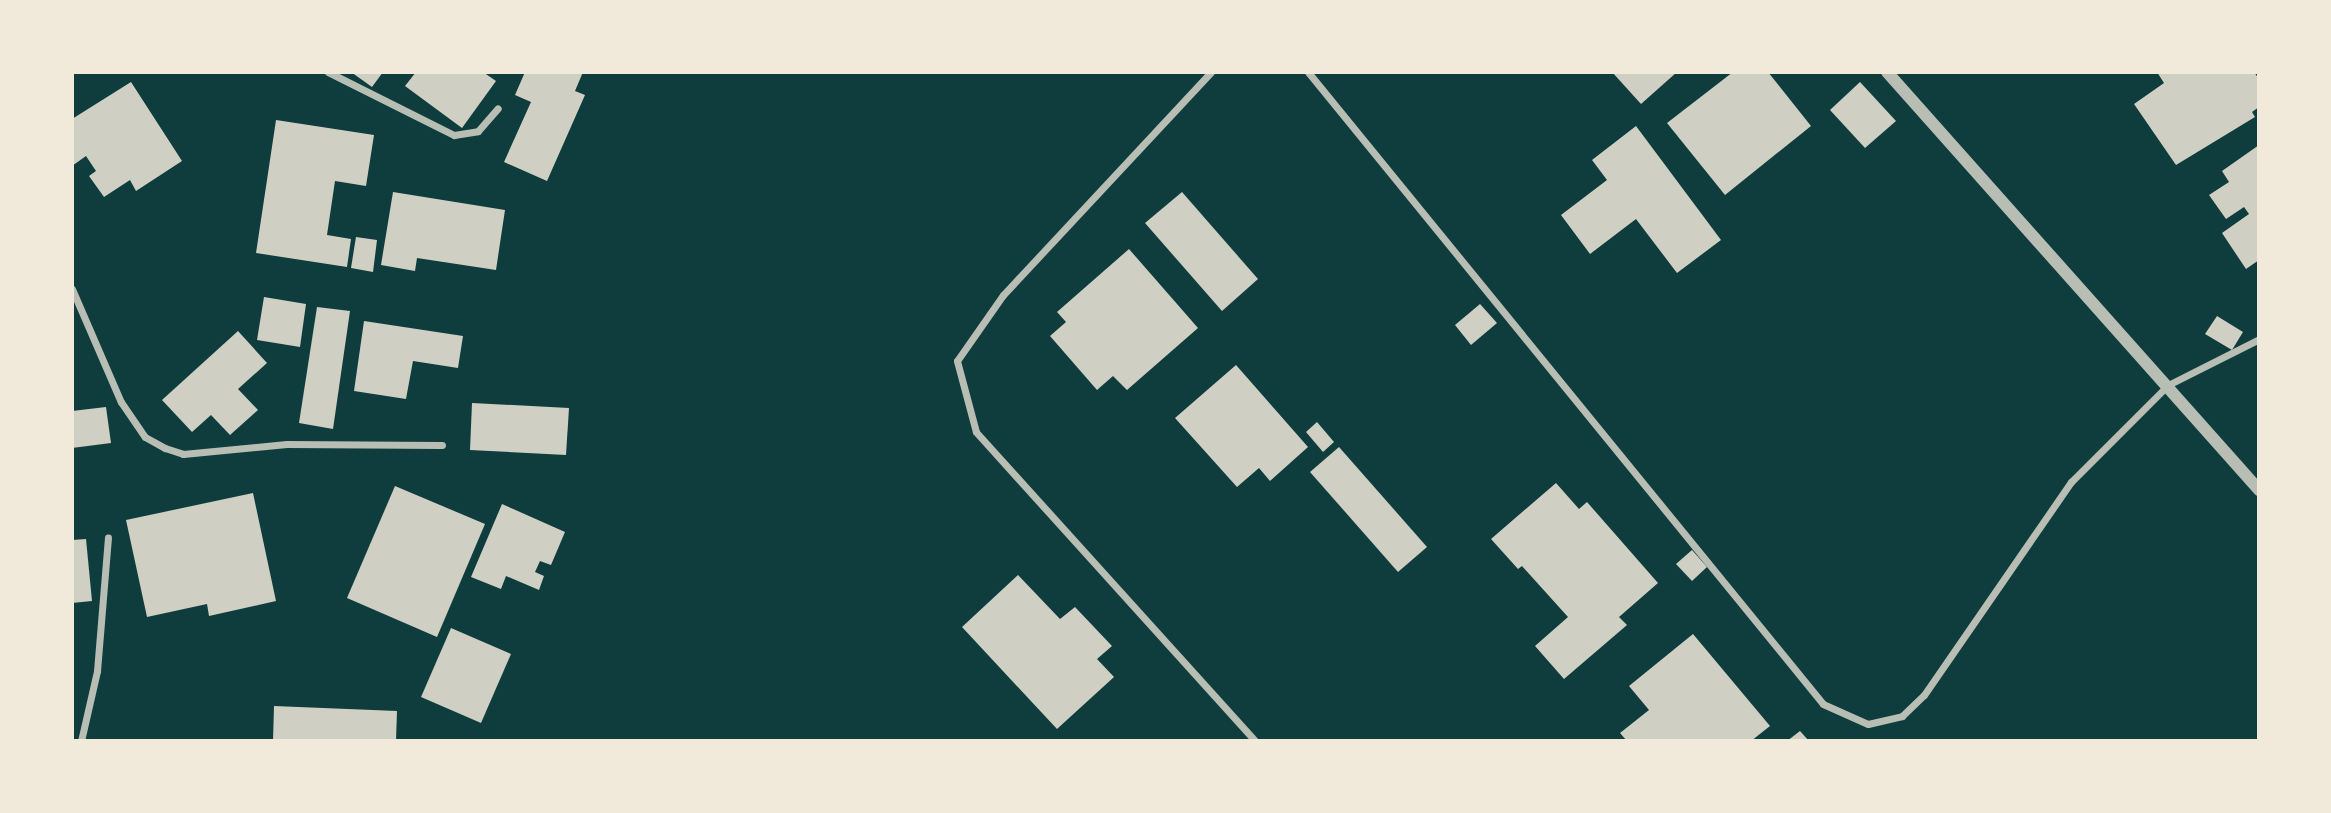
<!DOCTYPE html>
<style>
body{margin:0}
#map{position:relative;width:2331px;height:813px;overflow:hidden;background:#0f3d3e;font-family:Bitter,serif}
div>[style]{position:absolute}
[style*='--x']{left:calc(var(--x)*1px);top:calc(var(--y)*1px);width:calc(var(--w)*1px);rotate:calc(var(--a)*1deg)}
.building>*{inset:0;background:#cfcfc3}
.minor>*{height:7px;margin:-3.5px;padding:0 3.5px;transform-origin:3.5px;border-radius:3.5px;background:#b8beb3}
.tertiary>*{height:12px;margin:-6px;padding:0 6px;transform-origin:6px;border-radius:6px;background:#b8beb3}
span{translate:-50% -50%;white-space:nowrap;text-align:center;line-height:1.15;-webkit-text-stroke:7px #f1e9da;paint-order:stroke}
.frame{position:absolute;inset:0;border:74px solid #f1e9da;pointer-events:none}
</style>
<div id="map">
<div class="building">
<div style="clip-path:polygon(351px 72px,383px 72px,372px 87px)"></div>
<div style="clip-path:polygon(416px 72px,483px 72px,496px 81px,462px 128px,405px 86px)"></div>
<div style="clip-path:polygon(525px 72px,583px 72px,575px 91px,585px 95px,547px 181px,504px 162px,531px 102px,515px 95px)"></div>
<div style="clip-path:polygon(1612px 72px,1677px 72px,1641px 104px)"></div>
<div style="clip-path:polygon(1733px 72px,1768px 72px,1811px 126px,1725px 195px,1667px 123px)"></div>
<div style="clip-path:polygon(2157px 72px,2254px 72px,2259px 79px,2259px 107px,2252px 112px,2255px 117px,2176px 165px,2134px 104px,2164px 83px)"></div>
<div style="clip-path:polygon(131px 82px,182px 161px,136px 191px,130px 180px,104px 197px,89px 176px,96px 171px,86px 156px,72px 166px,72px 119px)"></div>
<div style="clip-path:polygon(1860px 82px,1896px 121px,1865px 148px,1830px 110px)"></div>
<div style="clip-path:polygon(276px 120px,374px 135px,366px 186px,335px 181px,327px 235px,351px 239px,347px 267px,256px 253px)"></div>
<div style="clip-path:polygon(1636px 126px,1721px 240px,1677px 273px,1636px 219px,1590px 254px,1561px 215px,1607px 180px,1592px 160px)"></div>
<div style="clip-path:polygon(2259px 145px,2259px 260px,2246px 269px,2222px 233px,2249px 214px,2244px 207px,2226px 219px,2209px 195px,2229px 182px,2222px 171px)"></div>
<div style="clip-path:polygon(393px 192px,505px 210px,496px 270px,417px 258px,415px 271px,381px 265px)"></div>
<div style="clip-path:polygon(1182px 192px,1258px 279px,1222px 311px,1145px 223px)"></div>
<div style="clip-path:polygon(356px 237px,377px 240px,373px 272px,351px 268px)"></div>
<div style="clip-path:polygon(1129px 249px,1198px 328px,1127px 390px,1113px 376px,1097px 390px,1050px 336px,1066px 322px,1057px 312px)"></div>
<div style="clip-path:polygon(264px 297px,306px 304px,300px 347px,257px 340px)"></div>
<div style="clip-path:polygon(1480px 304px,1497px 323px,1471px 345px,1455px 325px)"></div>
<div style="clip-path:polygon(317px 307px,350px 311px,333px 429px,299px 423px)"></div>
<div style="clip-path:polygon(2217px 316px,2243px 332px,2232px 350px,2205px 334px)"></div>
<div style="clip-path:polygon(364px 321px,463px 336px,458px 368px,413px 361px,406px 399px,354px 391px)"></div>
<div style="clip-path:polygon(238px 331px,267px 363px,238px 389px,258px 410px,230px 435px,211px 415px,192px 432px,162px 400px)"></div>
<div style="clip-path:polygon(1236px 365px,1308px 447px,1270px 481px,1259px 468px,1237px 487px,1175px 418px)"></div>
<div style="clip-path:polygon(472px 403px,569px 408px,566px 455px,470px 450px)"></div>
<div style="clip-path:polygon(106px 407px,111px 443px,72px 448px,72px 411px)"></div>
<div style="clip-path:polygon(1317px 422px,1334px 442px,1323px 452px,1306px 432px)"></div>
<div style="clip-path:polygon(1339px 447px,1427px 547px,1398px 572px,1310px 472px)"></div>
<div style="clip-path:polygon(1556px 483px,1579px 509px,1587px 502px,1658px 583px,1619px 617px,1627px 625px,1564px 679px,1535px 646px,1568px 617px,1522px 566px,1518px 569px,1491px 539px)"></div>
<div style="clip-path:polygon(395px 486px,485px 524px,437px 637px,347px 598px)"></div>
<div style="clip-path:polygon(253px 493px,276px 601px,209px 616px,207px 604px,147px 617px,126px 520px)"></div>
<div style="clip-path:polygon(502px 504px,565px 532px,551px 565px,540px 561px,535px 572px,544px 576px,539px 590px,506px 576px,501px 589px,471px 577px)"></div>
<div style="clip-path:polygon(86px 539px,92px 601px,72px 603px,72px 540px)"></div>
<div style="clip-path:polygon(1692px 550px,1707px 567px,1692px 581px,1676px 564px)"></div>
<div style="clip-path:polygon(1018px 575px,1060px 619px,1075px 607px,1112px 646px,1097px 659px,1114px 677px,1057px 729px,962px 627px)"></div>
<div style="clip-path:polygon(451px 628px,511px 654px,481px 723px,421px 697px)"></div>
<div style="clip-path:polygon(1693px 634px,1770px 726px,1751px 741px,1627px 741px,1620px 733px,1649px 710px,1629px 686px)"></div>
<div style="clip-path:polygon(274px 706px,397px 711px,396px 741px,273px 741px)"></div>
<div style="clip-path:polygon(1800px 731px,1809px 741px,1787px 741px)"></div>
</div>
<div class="minor">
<div style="--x:328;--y:72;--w:141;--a:26.6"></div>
<div style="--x:454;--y:135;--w:24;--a:-9"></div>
<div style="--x:478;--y:131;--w:30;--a:-49"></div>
<div style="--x:1211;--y:72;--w:305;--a:133"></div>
<div style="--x:1003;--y:295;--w:80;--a:124.9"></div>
<div style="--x:957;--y:361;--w:73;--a:75"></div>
<div style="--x:976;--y:432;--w:416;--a:47.9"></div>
<div style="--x:1308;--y:72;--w:815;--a:50.82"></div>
<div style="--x:1823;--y:704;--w:49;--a:24"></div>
<div style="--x:1868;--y:724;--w:35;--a:-13"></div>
<div style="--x:1902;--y:716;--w:30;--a:-44"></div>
<div style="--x:1924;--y:695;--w:259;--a:-55.4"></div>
<div style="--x:2071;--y:482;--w:137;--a:-45"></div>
<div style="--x:2168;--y:385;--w:102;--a:-26.8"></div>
<div style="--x:72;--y:289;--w:123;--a:66.6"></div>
<div style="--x:121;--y:402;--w:42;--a:55.6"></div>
<div style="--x:145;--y:437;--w:23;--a:29"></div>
<div style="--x:165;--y:448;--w:19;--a:18"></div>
<div style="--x:183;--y:454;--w:104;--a:-5.5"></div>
<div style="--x:287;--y:444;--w:155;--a:0.4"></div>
<div style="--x:81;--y:741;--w:72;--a:-77.1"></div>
<div style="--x:97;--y:671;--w:134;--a:-85.3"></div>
</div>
<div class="tertiary">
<div style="--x:1887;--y:72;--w:560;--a:48.33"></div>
</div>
<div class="frame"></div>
</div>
